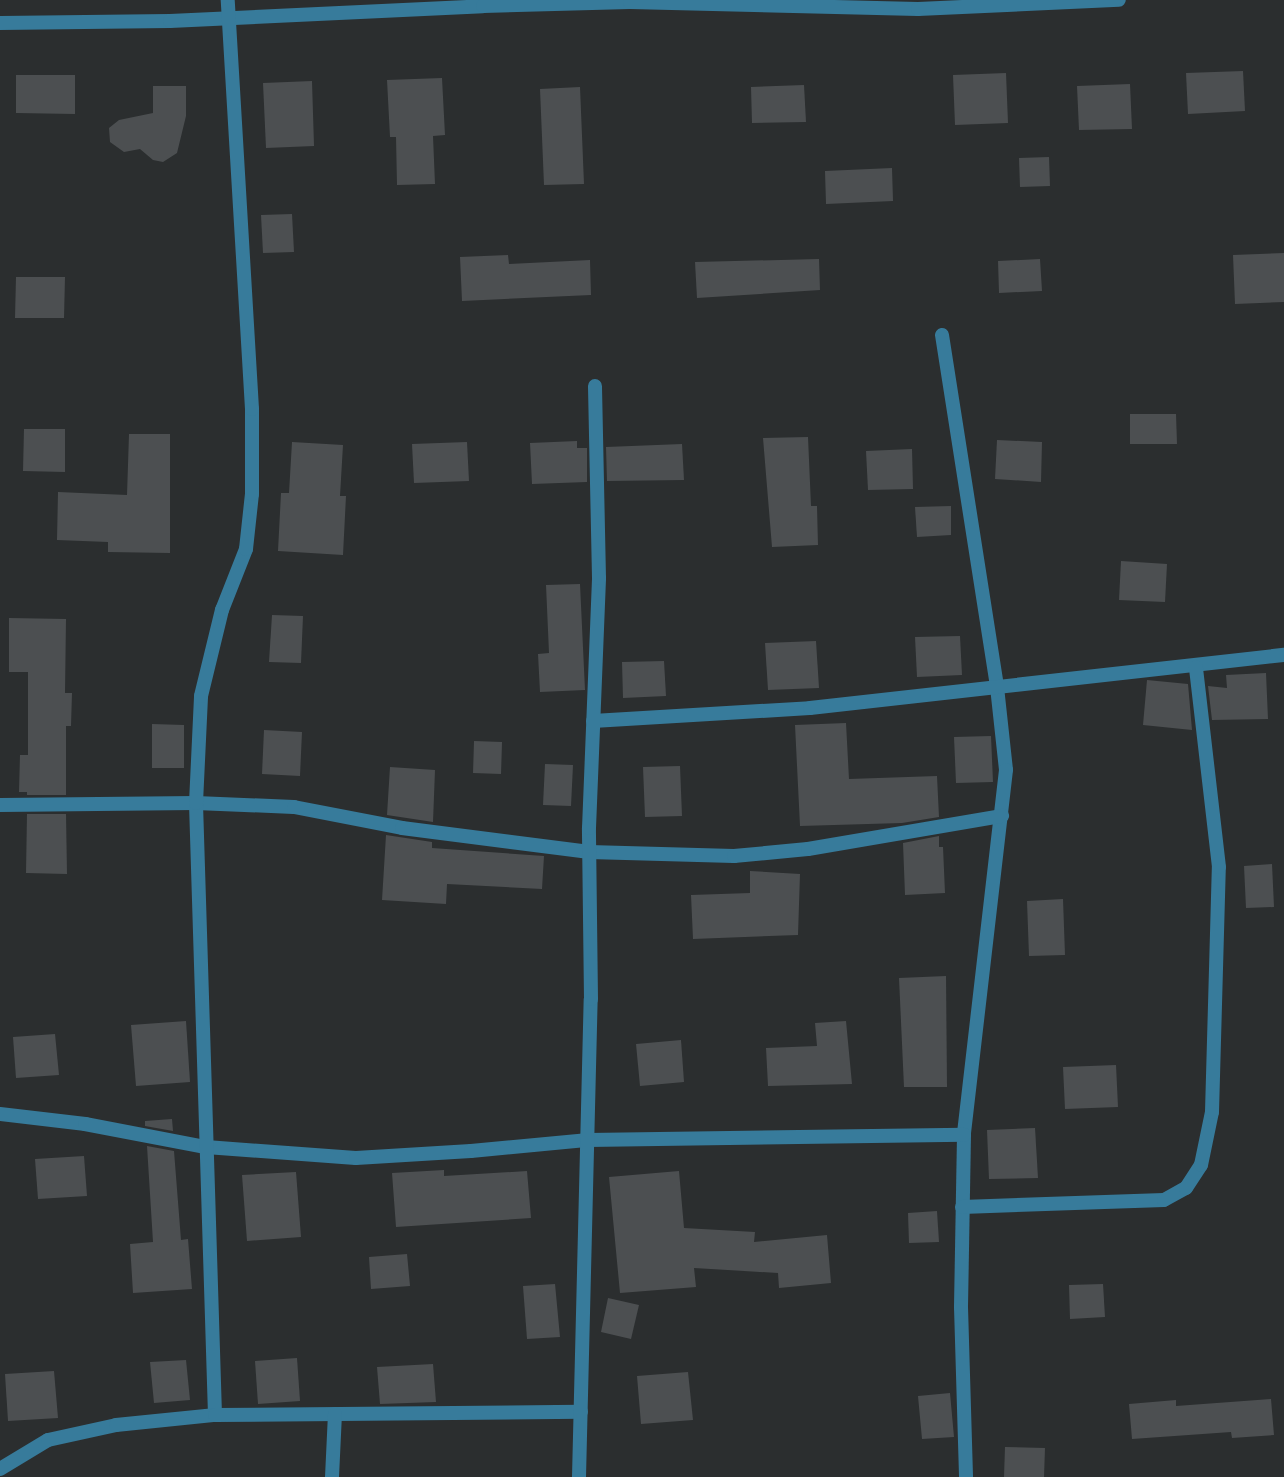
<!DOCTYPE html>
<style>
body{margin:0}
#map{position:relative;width:1284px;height:1477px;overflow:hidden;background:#2b2e2f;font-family:"Golos Text",sans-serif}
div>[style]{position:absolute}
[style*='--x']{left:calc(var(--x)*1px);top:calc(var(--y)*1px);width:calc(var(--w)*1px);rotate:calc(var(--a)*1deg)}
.building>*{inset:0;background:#4c4f51}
.street>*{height:14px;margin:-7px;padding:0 7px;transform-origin:7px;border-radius:7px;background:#377b9b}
span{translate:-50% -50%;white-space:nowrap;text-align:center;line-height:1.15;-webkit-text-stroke:5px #212426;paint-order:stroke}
</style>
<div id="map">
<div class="building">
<div style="clip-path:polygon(1243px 71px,1245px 111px,1188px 114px,1186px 73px)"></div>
<div style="clip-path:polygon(1006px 73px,1008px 123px,955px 125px,953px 75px)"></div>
<div style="clip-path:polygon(16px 75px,75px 75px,75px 114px,16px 113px)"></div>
<div style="clip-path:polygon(442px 78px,445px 135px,433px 136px,435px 184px,397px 185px,396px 137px,390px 137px,387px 80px)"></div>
<div style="clip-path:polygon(312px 81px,314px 146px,266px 148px,263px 83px)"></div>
<div style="clip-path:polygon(1130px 84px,1132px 129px,1079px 130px,1077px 86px)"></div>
<div style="clip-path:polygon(804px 85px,806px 122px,752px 123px,751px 87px)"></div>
<div style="clip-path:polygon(153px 86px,186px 86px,186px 116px,177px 153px,163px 162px,153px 160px,140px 149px,124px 152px,110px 142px,109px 128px,119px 120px,153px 113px)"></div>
<div style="clip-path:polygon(580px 87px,584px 184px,544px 185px,540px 89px)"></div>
<div style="clip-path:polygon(1049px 157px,1050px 186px,1020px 187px,1019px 158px)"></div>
<div style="clip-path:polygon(892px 168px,893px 201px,826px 204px,825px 171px)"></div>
<div style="clip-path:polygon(292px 214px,294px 252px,263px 253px,261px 215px)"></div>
<div style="clip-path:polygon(1284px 253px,1284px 302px,1235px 304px,1233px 255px)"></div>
<div style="clip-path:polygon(508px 255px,509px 264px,590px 260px,591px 295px,462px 301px,460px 257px)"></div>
<div style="clip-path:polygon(819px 259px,820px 290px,697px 298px,695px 262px)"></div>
<div style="clip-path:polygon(1040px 259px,1042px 291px,999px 293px,998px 261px)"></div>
<div style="clip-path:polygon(16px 277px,65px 277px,64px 318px,15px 318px)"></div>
<div style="clip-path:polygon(1130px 414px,1176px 414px,1177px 444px,1130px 444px)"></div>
<div style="clip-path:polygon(24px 429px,65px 429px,65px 472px,23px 471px)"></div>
<div style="clip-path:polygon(129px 434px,170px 434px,170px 553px,108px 552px,108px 542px,57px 540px,58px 492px,127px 495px)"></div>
<div style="clip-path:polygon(808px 437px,811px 506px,817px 506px,818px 545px,772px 547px,763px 438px)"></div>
<div style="clip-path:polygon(997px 440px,1042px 442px,1041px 482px,995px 479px)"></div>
<div style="clip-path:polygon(577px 441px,577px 448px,587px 448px,587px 482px,532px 484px,530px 443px)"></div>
<div style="clip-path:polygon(292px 442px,343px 445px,340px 496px,346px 496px,343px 555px,278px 551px,281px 493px,289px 493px)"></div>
<div style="clip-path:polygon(467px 442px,469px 481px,414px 483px,412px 444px)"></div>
<div style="clip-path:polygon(682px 444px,684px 480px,607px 481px,606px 447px)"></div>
<div style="clip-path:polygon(912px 449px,913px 489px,868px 490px,866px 451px)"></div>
<div style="clip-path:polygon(951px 506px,951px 535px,917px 537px,915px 507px)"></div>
<div style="clip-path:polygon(1121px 561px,1167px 564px,1165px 602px,1119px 600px)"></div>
<div style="clip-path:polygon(580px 584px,585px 690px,540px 692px,538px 654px,549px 653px,546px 585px)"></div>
<div style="clip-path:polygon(272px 615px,303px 616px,301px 663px,269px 662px)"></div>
<div style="clip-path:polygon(9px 618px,66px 619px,65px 693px,72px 693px,71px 726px,66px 726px,66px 795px,27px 795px,27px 792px,19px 792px,20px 755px,28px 755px,28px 672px,9px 672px)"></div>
<div style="clip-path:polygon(960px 636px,962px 675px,917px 677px,915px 637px)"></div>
<div style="clip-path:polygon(816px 641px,819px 688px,768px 690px,765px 643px)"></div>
<div style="clip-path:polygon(664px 661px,666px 696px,623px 698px,622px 662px)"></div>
<div style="clip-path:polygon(1266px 673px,1268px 719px,1212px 720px,1208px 686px,1227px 688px,1226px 675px)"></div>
<div style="clip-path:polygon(1147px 680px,1188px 684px,1192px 730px,1143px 725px)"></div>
<div style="clip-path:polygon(846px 723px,849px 779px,937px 776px,939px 817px,902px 823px,800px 826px,795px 725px)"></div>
<div style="clip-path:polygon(152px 724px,184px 725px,184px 768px,152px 768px)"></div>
<div style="clip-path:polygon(264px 730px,302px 732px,300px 776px,262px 774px)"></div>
<div style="clip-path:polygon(991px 736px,993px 782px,956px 783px,954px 737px)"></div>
<div style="clip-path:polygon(474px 741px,502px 742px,501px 774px,473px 773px)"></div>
<div style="clip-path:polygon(545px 764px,573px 765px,571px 806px,543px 805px)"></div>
<div style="clip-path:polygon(680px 766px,682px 816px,645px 817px,643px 767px)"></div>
<div style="clip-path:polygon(390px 767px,435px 770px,433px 822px,387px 815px)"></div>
<div style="clip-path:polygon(27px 814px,66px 814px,67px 874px,26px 873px)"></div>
<div style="clip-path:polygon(386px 835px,432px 842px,432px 848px,544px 856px,542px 889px,447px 884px,446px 904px,382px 900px)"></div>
<div style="clip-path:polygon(939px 836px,939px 847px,943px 847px,945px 893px,905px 895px,903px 843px)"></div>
<div style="clip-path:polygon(1272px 864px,1274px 907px,1246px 908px,1244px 866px)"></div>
<div style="clip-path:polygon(750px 871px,800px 874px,798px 935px,693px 939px,691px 895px,750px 893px)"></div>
<div style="clip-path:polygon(1063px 899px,1065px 955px,1029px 956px,1027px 901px)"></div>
<div style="clip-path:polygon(946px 976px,947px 1087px,904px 1087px,899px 978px)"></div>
<div style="clip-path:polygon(186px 1021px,190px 1082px,136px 1086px,131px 1025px)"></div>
<div style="clip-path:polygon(846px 1021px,852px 1084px,768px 1086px,766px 1048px,817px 1046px,815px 1023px)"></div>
<div style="clip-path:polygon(55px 1034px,59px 1075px,16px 1078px,13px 1037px)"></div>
<div style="clip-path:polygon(681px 1040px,684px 1082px,640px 1086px,636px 1044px)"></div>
<div style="clip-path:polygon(1116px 1065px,1118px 1107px,1065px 1109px,1063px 1067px)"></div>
<div style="clip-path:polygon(172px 1119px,173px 1131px,145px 1126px,145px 1121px)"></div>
<div style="clip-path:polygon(1035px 1128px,1038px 1178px,989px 1179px,987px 1130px)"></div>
<div style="clip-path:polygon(147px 1146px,174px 1151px,181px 1240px,188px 1239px,192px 1289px,133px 1293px,130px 1244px,153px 1242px)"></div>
<div style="clip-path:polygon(84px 1156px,87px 1196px,38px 1199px,35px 1159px)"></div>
<div style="clip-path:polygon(444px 1170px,444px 1176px,527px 1171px,531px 1218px,396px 1227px,392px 1173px)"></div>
<div style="clip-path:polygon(679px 1171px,684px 1228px,755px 1232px,754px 1242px,827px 1235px,831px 1283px,779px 1288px,778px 1273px,694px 1268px,696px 1287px,620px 1293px,609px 1177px)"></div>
<div style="clip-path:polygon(296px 1172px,301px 1237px,247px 1241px,242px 1175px)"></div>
<div style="clip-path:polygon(937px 1211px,939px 1242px,909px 1243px,908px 1213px)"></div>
<div style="clip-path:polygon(407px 1254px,410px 1286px,371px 1289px,369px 1257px)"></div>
<div style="clip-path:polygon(555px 1284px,560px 1337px,527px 1339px,523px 1286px)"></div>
<div style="clip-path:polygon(1103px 1284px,1105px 1317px,1070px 1319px,1069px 1285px)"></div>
<div style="clip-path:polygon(608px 1298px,639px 1305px,631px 1339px,601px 1332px)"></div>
<div style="clip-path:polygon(297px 1358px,300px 1401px,258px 1404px,255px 1361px)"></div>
<div style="clip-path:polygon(186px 1360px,190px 1400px,154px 1403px,150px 1362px)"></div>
<div style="clip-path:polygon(433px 1364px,436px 1402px,380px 1404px,377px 1367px)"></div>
<div style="clip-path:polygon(54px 1371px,58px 1418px,8px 1421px,5px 1374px)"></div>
<div style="clip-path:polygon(688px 1372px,693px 1420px,641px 1424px,637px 1376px)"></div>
<div style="clip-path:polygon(950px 1393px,954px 1437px,922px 1439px,918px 1396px)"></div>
<div style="clip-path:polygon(1271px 1399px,1274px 1435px,1232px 1438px,1231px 1432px,1132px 1439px,1129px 1404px,1176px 1400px,1176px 1406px)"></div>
<div style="clip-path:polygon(1005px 1447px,1045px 1448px,1044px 1477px,1004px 1477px)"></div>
</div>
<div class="street">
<div style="--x:0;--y:23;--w:170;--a:-0.7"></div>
<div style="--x:170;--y:21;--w:313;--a:-2.7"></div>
<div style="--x:483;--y:6;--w:147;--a:-1.6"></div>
<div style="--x:630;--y:2;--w:288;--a:1.4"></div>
<div style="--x:918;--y:9;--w:201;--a:-2.6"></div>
<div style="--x:942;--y:335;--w:356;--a:81.1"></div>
<div style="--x:997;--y:687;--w:83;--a:83.8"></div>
<div style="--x:1006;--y:770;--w:367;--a:96.6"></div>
<div style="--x:964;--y:1135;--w:172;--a:91"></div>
<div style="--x:961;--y:1307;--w:170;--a:88.3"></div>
<div style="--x:593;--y:721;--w:217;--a:-3.4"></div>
<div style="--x:810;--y:708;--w:477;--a:-6.4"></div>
<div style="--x:0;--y:805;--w:196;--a:-0.6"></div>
<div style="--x:196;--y:803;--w:98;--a:2.3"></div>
<div style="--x:294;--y:807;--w:110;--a:11"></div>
<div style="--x:402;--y:828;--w:189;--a:7.3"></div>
<div style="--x:589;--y:852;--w:145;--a:1.6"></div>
<div style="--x:734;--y:856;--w:74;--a:-5.4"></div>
<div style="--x:808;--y:849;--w:197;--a:-9.7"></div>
<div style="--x:0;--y:1114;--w:86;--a:6.7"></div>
<div style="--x:85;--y:1124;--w:123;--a:10.8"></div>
<div style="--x:206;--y:1147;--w:150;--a:4.2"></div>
<div style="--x:356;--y:1158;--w:115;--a:-3.5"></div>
<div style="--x:471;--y:1151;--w:118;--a:-5.4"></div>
<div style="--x:588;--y:1140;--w:376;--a:-0.8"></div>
<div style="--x:962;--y:1207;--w:202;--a:-2"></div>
<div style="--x:1164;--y:1200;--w:25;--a:-29"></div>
<div style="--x:1186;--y:1188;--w:27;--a:-57"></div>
<div style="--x:1201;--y:1165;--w:54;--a:-78.3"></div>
<div style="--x:1212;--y:1112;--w:245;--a:-88.4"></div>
<div style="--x:1219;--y:867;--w:201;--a:-96.6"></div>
<div style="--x:215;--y:1415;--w:612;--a:-91.78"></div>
<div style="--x:196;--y:803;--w:107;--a:-87.3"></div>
<div style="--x:201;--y:696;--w:89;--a:-76.3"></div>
<div style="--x:222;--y:610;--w:66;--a:-68.5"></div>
<div style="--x:246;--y:549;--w:55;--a:-83.8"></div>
<div style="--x:252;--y:494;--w:85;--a:-90"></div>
<div style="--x:252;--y:409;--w:410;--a:-93.4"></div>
<div style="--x:0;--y:1469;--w:56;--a:-31.1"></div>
<div style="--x:48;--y:1440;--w:70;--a:-12.4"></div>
<div style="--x:116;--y:1425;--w:100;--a:-5.8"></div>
<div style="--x:215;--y:1415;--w:366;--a:-0.5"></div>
<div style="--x:332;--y:1477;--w:63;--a:-87.3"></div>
<div style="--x:579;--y:1477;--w:478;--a:-88.6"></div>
<div style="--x:591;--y:999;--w:171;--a:-90.7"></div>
<div style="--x:589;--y:828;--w:250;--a:-87.7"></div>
<div style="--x:599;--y:578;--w:192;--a:-91.2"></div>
</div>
</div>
